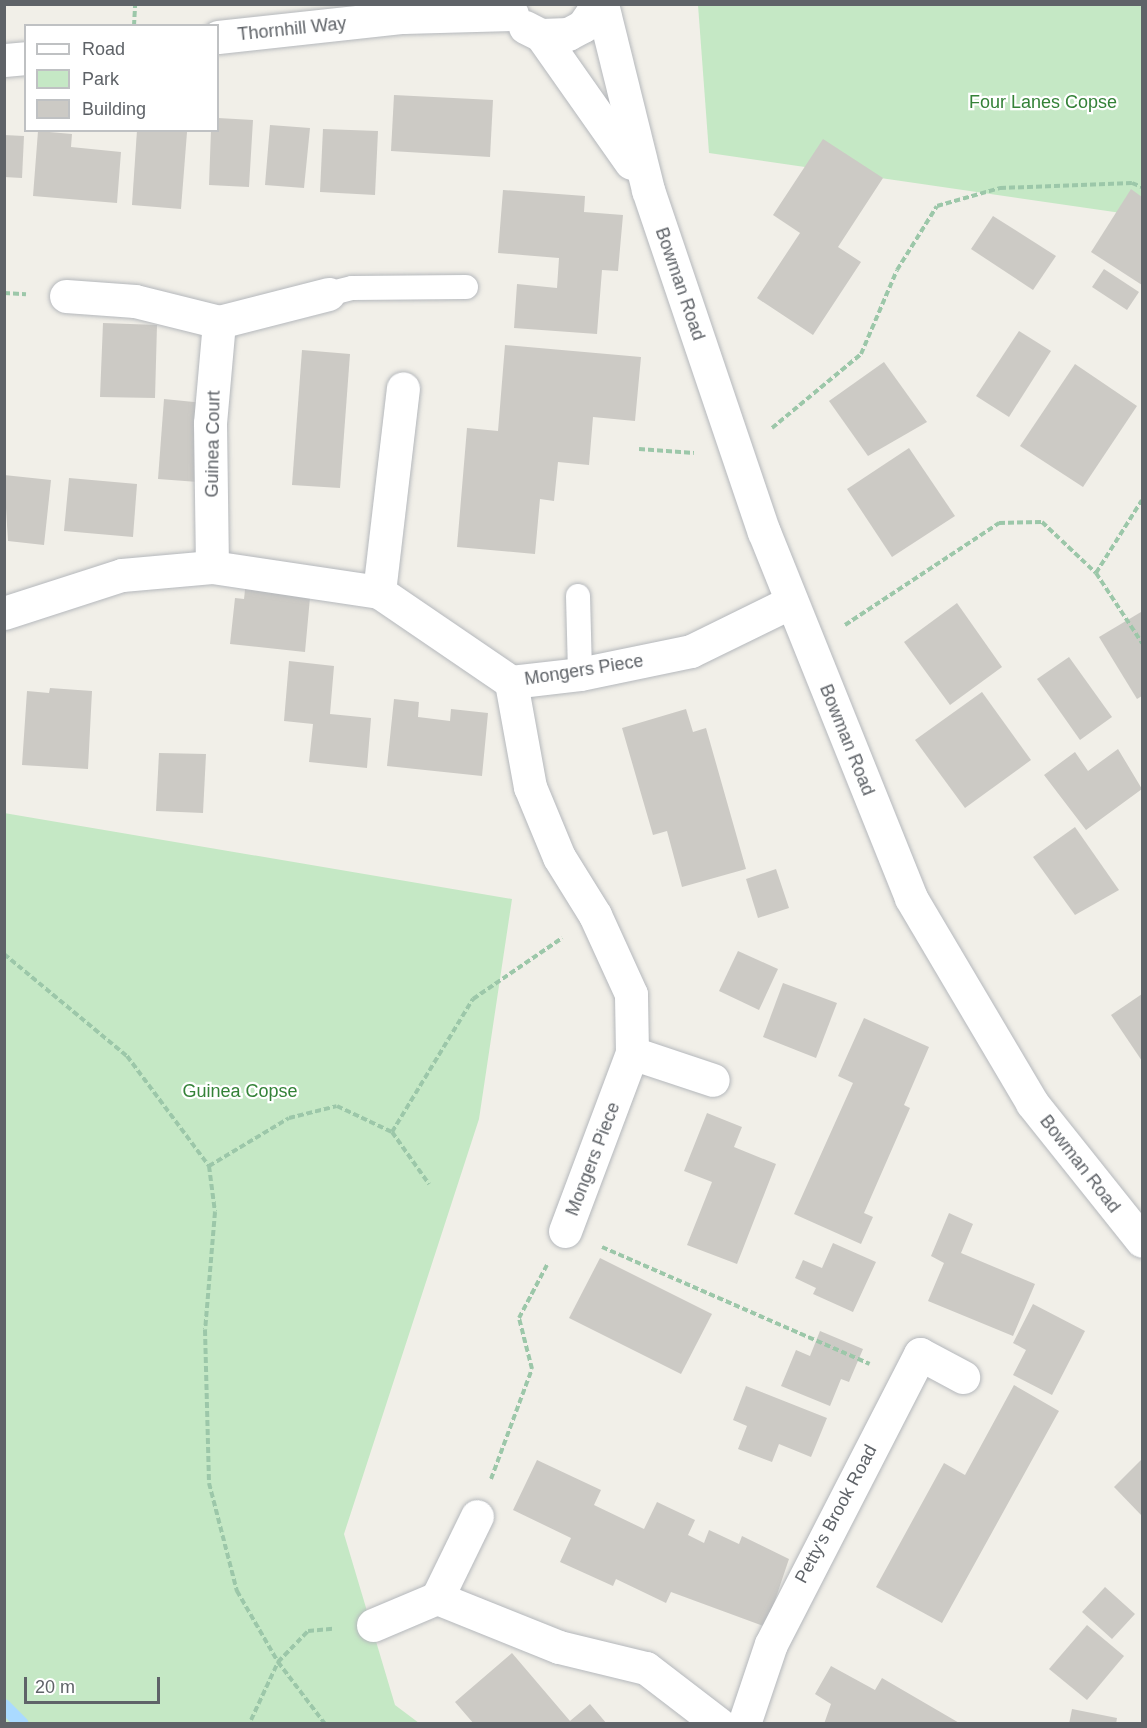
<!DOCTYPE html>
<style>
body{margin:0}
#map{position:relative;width:1147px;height:1728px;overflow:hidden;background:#f1efe8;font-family:Helvetica,sans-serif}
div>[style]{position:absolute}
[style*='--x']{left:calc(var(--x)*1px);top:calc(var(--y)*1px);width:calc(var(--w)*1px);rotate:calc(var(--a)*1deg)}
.green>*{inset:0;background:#c5e8c5}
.stream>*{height:14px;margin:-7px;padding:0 7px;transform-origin:7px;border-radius:7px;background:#aadaff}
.building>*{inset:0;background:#cccac5}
.path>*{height:4px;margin-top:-2px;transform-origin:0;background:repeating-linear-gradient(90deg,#9cc7a9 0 6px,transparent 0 9px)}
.roads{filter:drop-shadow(0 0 2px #b5b8bc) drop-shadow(0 0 2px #b5b8bc)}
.service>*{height:24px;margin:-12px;padding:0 12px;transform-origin:12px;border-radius:12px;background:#fff}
.minor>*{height:33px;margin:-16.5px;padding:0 16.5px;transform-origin:16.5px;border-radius:16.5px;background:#fff}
span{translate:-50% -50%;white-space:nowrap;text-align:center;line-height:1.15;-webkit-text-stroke:4.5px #fff;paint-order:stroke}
.street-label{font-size:18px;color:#5f6368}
.park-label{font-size:18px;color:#348238}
.frame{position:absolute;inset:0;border:6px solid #5f6368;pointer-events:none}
.legend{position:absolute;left:24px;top:24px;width:195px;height:108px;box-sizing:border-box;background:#fff;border:2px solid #bfc1c3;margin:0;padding:8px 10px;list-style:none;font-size:18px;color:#5f6368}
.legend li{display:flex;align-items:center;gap:12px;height:30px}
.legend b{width:30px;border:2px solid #bfc1c3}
.scale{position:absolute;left:24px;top:1677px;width:136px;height:27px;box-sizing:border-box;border:3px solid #5f6368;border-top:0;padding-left:8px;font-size:18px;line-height:21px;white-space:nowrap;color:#5f6368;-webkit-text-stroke:4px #fff;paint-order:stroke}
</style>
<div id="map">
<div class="green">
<div style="clip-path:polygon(698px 5px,1142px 5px,1142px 216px,709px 153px)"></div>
<div style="clip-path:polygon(4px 813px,512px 899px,479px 1119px,344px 1534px,395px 1705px,419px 1723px,5px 1723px)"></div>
</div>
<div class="stream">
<div style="--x:4;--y:1706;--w:25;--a:45"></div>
</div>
<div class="building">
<div style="clip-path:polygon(394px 95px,493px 100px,490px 157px,391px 151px)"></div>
<div style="clip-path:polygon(218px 118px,253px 120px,249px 187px,209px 185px,211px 130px,218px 130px)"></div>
<div style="clip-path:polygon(270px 125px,310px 128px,304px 188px,265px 185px)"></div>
<div style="clip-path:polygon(323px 129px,378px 131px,375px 195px,320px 192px)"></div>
<div style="clip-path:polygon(137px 130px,187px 132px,181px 209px,132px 205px)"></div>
<div style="clip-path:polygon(38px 131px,72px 134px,71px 147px,121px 152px,117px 203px,33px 196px)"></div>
<div style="clip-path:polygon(4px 135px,24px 136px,22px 178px,4px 177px)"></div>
<div style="clip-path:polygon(823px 139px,883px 178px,838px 247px,861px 262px,813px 335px,757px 298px,800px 233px,773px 215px)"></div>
<div style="clip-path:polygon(1131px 189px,1142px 197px,1142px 285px,1091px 252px)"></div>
<div style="clip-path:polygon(503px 190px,585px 196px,584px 212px,623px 215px,618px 271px,602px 270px,597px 334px,514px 328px,517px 284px,557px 288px,559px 258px,498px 253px)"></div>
<div style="clip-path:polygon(993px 216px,1056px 256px,1033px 290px,971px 249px)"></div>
<div style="clip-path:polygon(1104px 269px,1139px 292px,1127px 310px,1092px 287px)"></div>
<div style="clip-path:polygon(103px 323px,157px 325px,155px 398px,100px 397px)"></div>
<div style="clip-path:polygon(1019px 331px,1051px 351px,1009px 417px,976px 396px)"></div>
<div style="clip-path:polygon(505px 345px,641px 357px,635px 421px,593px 417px,589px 465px,558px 462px,554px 501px,540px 499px,535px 554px,457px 547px,467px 428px,498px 431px)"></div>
<div style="clip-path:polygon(302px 350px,350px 354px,340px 488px,292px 485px)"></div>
<div style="clip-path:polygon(884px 362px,927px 422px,868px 456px,829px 401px)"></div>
<div style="clip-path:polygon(1075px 364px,1137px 406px,1083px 487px,1020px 446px)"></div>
<div style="clip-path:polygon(164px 399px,204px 403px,198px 482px,158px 479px)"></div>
<div style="clip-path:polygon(909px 448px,955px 516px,892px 557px,847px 489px)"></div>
<div style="clip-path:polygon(4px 475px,51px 480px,44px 545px,8px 541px)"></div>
<div style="clip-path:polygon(69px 478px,137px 484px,133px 537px,64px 531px)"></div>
<div style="clip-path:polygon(246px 581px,311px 587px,305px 652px,230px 644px,235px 598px,244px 599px)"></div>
<div style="clip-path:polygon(957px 603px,1002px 667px,950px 705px,904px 642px)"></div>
<div style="clip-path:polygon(1141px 612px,1142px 696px,1137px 699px,1099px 637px)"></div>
<div style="clip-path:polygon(1069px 657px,1112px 717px,1080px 740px,1037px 679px)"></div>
<div style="clip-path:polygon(289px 661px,334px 666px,330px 714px,371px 718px,367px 768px,309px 762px,313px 724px,284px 721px)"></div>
<div style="clip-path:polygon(50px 688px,92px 691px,88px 769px,22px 765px,27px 691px,49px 693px)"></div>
<div style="clip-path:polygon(982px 692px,1031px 760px,965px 808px,915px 740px)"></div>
<div style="clip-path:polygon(394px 699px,419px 702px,418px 717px,450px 721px,451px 709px,488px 713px,482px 776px,387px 766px)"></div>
<div style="clip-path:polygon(686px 709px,693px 732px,706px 728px,746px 869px,682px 887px,667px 831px,653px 835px,622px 728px)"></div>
<div style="clip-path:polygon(1118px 749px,1142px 789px,1086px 830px,1044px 775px,1075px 752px,1088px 771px)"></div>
<div style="clip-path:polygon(159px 753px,206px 754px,203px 813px,156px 811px)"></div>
<div style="clip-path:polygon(1075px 827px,1119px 890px,1075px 915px,1033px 857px)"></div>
<div style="clip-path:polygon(776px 869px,789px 908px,758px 918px,746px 879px)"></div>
<div style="clip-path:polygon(738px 951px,778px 969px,759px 1010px,719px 991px)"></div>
<div style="clip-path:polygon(783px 983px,837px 1003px,816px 1058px,763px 1037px)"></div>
<div style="clip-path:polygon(1142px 994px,1142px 1061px,1111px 1015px)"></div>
<div style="clip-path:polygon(864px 1018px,929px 1047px,904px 1105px,910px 1108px,864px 1213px,873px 1217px,861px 1244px,794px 1214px,853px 1083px,838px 1076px)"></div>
<div style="clip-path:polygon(707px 1113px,742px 1127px,734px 1147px,776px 1164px,737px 1264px,687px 1245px,712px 1182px,684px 1171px)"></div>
<div style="clip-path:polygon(949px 1213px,973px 1224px,961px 1253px,1035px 1284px,1013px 1336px,928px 1301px,944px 1263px,931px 1256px)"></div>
<div style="clip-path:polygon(833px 1243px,876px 1262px,853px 1312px,813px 1294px,816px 1288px,795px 1278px,803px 1260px,822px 1268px)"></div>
<div style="clip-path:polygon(600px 1258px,712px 1314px,681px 1374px,569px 1318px)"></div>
<div style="clip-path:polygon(1033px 1304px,1085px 1331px,1052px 1395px,1013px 1375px,1026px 1350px,1013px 1343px)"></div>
<div style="clip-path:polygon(820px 1331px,863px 1349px,849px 1382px,841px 1379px,830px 1406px,781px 1386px,796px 1350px,810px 1356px)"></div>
<div style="clip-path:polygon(1014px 1385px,1059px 1411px,942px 1623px,876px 1587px,944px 1463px,965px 1475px)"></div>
<div style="clip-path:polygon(746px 1386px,827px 1418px,811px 1457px,779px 1444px,772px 1462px,738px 1449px,747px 1426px,733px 1420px)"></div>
<div style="clip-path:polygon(1142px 1459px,1142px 1516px,1114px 1487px)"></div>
<div style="clip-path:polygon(537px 1460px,601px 1490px,594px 1505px,644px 1529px,657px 1502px,695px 1520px,688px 1535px,704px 1543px,709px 1530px,739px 1544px,742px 1536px,789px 1559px,766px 1627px,671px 1592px,666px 1603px,616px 1579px,613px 1586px,560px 1562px,571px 1538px,513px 1510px)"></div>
<div style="clip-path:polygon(1105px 1587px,1135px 1614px,1112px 1639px,1082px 1612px)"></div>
<div style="clip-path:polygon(1087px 1625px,1124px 1656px,1087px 1700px,1049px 1669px)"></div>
<div style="clip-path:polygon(512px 1653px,570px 1721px,590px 1704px,607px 1724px,474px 1724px,455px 1702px)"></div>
<div style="clip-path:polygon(831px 1666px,875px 1690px,882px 1678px,961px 1724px,824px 1724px,831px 1704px,815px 1694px)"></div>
<div style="clip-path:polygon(1072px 1709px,1117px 1718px,1116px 1724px,1069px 1724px)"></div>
</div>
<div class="path">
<div style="--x:134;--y:26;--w:22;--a:-87"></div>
<div style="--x:4;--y:293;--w:22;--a:3"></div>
<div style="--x:772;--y:428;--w:116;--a:-39.7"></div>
<div style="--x:861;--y:354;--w:91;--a:-66.8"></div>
<div style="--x:897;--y:270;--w:75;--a:-58"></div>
<div style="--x:937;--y:206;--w:66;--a:-15.9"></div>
<div style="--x:1000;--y:188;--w:132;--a:-2.2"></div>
<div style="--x:1132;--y:183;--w:11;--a:22"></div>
<div style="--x:639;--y:449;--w:55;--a:4.2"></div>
<div style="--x:1096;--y:573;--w:86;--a:-57.8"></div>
<div style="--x:845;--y:625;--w:185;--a:-33.5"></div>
<div style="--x:999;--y:523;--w:43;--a:-1.3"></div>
<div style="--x:1042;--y:522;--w:74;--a:43.4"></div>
<div style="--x:1096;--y:573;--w:84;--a:56.7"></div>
<div style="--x:4;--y:954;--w:160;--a:39.7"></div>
<div style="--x:127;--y:1056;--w:137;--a:53.3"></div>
<div style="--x:209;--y:1166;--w:46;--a:82.6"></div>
<div style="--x:215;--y:1212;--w:118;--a:94.8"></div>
<div style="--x:205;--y:1330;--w:153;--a:88.5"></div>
<div style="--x:209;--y:1483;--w:112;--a:75.5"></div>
<div style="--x:237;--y:1591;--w:82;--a:60"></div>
<div style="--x:278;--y:1662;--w:78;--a:52.8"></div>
<div style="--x:392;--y:1132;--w:156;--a:-58.7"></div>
<div style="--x:473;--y:999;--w:108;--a:-34.4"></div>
<div style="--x:209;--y:1166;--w:93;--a:-31"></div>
<div style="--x:289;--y:1118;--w:49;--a:-14"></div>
<div style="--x:337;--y:1106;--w:61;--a:25.3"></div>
<div style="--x:392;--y:1132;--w:64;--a:54.6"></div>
<div style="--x:602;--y:1247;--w:292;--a:23.6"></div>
<div style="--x:491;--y:1479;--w:117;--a:-69.6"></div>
<div style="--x:532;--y:1369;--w:53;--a:-104.3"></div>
<div style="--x:519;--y:1318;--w:60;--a:-62.2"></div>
<div style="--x:251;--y:1720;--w:64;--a:-65"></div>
<div style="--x:278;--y:1662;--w:43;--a:-45.9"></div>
<div style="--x:308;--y:1631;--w:25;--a:-5"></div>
</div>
<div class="roads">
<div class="service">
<div style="--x:328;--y:294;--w:25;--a:-14"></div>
<div style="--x:352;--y:288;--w:114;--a:-0.5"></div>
<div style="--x:578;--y:596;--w:78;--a:88.5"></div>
</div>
<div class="minor">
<div style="--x:602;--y:4;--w:192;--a:76.1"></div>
<div style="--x:648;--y:190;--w:361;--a:71.3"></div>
<div style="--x:764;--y:532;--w:394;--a:68.1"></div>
<div style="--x:911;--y:898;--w:238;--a:59.4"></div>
<div style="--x:1032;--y:1103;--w:176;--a:51.4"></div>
<div style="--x:525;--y:27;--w:18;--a:27"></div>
<div style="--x:541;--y:35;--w:27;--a:-2"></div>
<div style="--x:568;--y:34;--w:17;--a:-28"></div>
<div style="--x:583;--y:26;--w:27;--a:-56"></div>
<div style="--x:541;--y:35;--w:156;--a:54.9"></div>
<div style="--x:218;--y:37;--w:186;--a:-6.2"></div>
<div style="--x:403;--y:17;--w:109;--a:-1.6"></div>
<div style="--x:4;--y:60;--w:22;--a:-5"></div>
<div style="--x:66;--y:296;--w:69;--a:4.1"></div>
<div style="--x:135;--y:301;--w:87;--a:14"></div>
<div style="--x:219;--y:322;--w:113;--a:-14.4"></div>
<div style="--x:212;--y:567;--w:144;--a:-90.8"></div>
<div style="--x:210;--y:423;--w:101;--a:-84.9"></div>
<div style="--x:379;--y:592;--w:205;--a:-83.3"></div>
<div style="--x:4;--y:613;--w:124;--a:-17.9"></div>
<div style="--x:122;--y:575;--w:90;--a:-5.1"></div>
<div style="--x:212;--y:567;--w:169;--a:8.5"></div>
<div style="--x:379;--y:592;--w:160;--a:34.3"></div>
<div style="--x:632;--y:1053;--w:85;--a:18.4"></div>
<div style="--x:565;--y:1231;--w:190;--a:-69.4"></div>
<div style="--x:632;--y:1053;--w:59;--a:-91"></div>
<div style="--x:631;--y:994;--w:87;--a:-114.5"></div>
<div style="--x:595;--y:915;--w:68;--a:-121.8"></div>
<div style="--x:559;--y:857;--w:76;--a:-112.5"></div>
<div style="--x:530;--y:787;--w:107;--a:-100.3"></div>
<div style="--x:511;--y:682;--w:69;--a:-6.6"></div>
<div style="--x:580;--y:674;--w:113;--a:-11.7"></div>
<div style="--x:691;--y:651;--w:111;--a:-26.1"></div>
<div style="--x:437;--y:1598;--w:131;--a:21.9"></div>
<div style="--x:559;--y:1647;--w:89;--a:13.6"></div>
<div style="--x:646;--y:1668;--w:92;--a:37.5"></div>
<div style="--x:373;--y:1625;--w:69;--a:-22.9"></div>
<div style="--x:437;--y:1598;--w:91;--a:-64"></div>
<div style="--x:744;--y:1724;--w:84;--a:-71.4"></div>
<div style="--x:771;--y:1644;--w:326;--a:-62.8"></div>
<div style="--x:920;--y:1354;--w:49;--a:28.1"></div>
</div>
</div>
<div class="street-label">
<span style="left:292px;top:29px;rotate:-6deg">Thornhill Way</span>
<span style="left:680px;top:284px;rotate:71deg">Bowman Road</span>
<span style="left:213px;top:444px;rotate:-89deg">Guinea Court</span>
<span style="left:584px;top:670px;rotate:-9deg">Mongers Piece</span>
<span style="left:847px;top:740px;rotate:68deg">Bowman Road</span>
<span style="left:593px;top:1159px;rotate:-69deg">Mongers Piece</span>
<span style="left:1080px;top:1164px;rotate:52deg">Bowman Road</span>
<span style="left:836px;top:1514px;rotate:-62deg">Petty's Brook Road</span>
</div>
<div class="park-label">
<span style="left:1043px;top:102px">Four Lanes Copse</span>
<span style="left:240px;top:1091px">Guinea Copse</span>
</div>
<div class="frame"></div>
<ul class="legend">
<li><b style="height:8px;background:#fff"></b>Road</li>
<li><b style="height:16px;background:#c5e8c5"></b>Park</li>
<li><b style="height:16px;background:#cccac5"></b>Building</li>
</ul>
<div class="scale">20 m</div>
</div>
